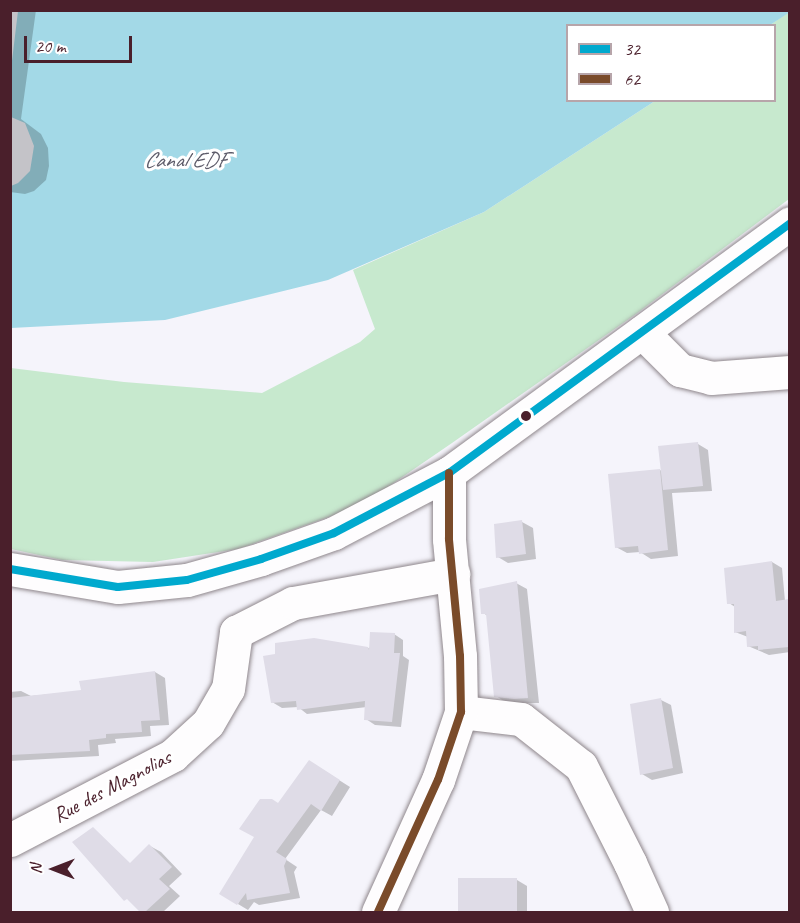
<!DOCTYPE html>
<style>
body{margin:0}
#map{position:relative;width:800px;height:923px;overflow:hidden;background:#f5f4fb;font-family:Caveat,sans-serif}
div>[style]{position:absolute}
[style*='--x']{left:calc(var(--x)*1px);top:calc(var(--y)*1px);width:calc(var(--w)*1px);rotate:calc(var(--a)*1deg)}
.green>*{inset:0;background:#c7e9ce}
.water>*{inset:0;background:#a3d9e7}
.shadow>*{inset:0;background:#0003}
.building>*{inset:0;background:#dfdce7}
.roads{filter:drop-shadow(0 0 2px #8f878c) drop-shadow(0 0 2px #8f878c)}
.minor>*{height:33px;margin:-16.5px;padding:0 16.5px;transform-origin:16.5px;border-radius:16.5px;background:#fefdfe}
.bus-1>*{height:8px;margin:-4px;padding:0 4px;transform-origin:4px;border-radius:4px;background:#00a9ce}
.bus-2>*{height:8px;margin:-4px;padding:0 4px;transform-origin:4px;border-radius:4px;background:#7a4b2a}
.dots>*{width:16px;height:16px;translate:-50% -50%;box-sizing:border-box;border:3px solid #fff;border-radius:50%}
span{translate:-50% -50%;white-space:nowrap;text-align:center;line-height:1.15;-webkit-text-stroke:6px #fff;paint-order:stroke}
.street-label{font-size:21px;color:#4a1f2b}
.water-label{font-size:22px;color:#5d5c6a;font-style:italic}
.frame{position:absolute;inset:0;border:12px solid #4a1f2b;pointer-events:none}
.legend{position:absolute;left:566px;top:24px;width:210px;height:78px;box-sizing:border-box;background:#fff;border:2px solid #b7a5aa;margin:0;padding:8px 10px;list-style:none;font-size:18px;color:#4a1f2b}
.legend li{display:flex;align-items:center;gap:12px;height:30px}
.legend b{width:30px;border:2px solid #b7a5aa}
.north{position:absolute;left:24px;top:839px;width:60px;height:60px;-webkit-text-stroke:4px #fff;paint-order:stroke;rotate:270deg;font-size:16px;font-weight:700;line-height:24px;text-align:center;color:#4a1f2b}
.north::after{content:'';display:block;margin:auto;width:21px;height:27px;background:#4a1f2b;clip-path:polygon(50% 0,100% 100%,50% 72%,0 100%)}
.scale{position:absolute;left:24px;top:36px;width:108px;height:27px;box-sizing:border-box;border:3px solid #4a1f2b;border-top:0;padding-left:8px;font-size:18px;line-height:21px;white-space:nowrap;color:#4a1f2b;-webkit-text-stroke:4px #fff;paint-order:stroke}
</style>
<div id="map">
<div class="green">
<div style="clip-path:polygon(789px 12px,789px 199px,636px 314px,452px 443px,360px 506px,238px 549px,153px 562px,62px 560px,11px 549px,11px 368px,124px 382px,262px 393px,360px 342px,375px 329px,353px 270px,484px 212px,655px 101px,774px 100px,774px 26px,770px 25px)"></div>
</div>
<div class="water">
<div style="clip-path:polygon(18px 11px,789px 10px,790px 12px,770px 25px,568px 26px,568px 100px,655px 101px,484px 212px,328px 280px,165px 320px,11px 328px,11px 186px,18px 183px,30px 171px,34px 146px,25px 123px,11px 117px,11px 69px)"></div>
</div>
<div class="shadow">
<div style="clip-path:polygon(10px 10px,36px 10px,21px 119px,41px 134px,48px 148px,49px 166px,46px 180px,34px 191px,25px 194px,10px 192px)"></div>
<div style="clip-path:polygon(698px 444px,708px 450px,712px 491px,672px 493px,678px 556px,651px 559px,640px 552px,627px 553px,616px 547px,660px 470px,663px 472px)"></div>
<div style="clip-path:polygon(522px 522px,533px 528px,536px 559px,508px 563px,498px 557px)"></div>
<div style="clip-path:polygon(772px 562px,782px 568px,785px 601px,790px 601px,790px 652px,769px 655px,748px 646px,748px 637px,735px 632px,735px 607px,729px 603px)"></div>
<div style="clip-path:polygon(516px 583px,527px 589px,539px 703px,507px 703px,496px 696px,488px 616px,483px 613px)"></div>
<div style="clip-path:polygon(394px 634px,403px 640px,403px 656px,409px 660px,401px 727px,375px 725px,366px 719px,367px 707px,307px 714px,298px 707px,282px 708px,272px 702px)"></div>
<div style="clip-path:polygon(155px 672px,165px 678px,169px 725px,150px 726px,151px 736px,115px 739px,116px 743px,98px 745px,99px 756px,10px 761px,10px 692px,21px 691px,31px 696px,83px 691px)"></div>
<div style="clip-path:polygon(661px 700px,671px 705px,683px 773px,652px 780px,642px 774px)"></div>
<div style="clip-path:polygon(320px 768px,350px 787px,332px 816px,321px 810px,285px 859px,297px 867px,294px 872px,300px 898px,259px 905px,254px 902px,248px 910px,238px 904px,279px 805px)"></div>
<div style="clip-path:polygon(150px 846px,161px 852px,182px 874px,169px 886px,180px 896px,163px 912px,142px 912px,113px 881px)"></div>
<div style="clip-path:polygon(460px 880px,517px 880px,527px 886px,527px 912px,459px 912px)"></div>
</div>
<div class="building">
<div style="clip-path:polygon(698px 442px,703px 486px,663px 490px,658px 446px)"></div>
<div style="clip-path:polygon(660px 469px,668px 550px,639px 554px,638px 546px,615px 548px,608px 474px)"></div>
<div style="clip-path:polygon(522px 520px,526px 554px,496px 558px,494px 524px)"></div>
<div style="clip-path:polygon(772px 561px,776px 601px,789px 599px,789px 647px,758px 650px,758px 646px,747px 647px,746px 631px,734px 633px,734px 604px,727px 604px,724px 568px)"></div>
<div style="clip-path:polygon(517px 581px,528px 698px,514px 699px,494px 697px,486px 614px,481px 614px,479px 589px)"></div>
<div style="clip-path:polygon(370px 632px,395px 633px,394px 653px,400px 653px,392px 722px,364px 720px,365px 701px,297px 710px,296px 701px,271px 703px,263px 656px,275px 654px,275px 643px,314px 638px,368px 647px,369px 650px)"></div>
<div style="clip-path:polygon(155px 671px,160px 720px,141px 721px,142px 732px,106px 734px,106px 738px,89px 740px,90px 751px,10px 755px,10px 698px,81px 690px,79px 681px)"></div>
<div style="clip-path:polygon(661px 698px,673px 768px,640px 775px,630px 704px)"></div>
<div style="clip-path:polygon(309px 760px,340px 780px,321px 811px,311px 804px,276px 852px,287px 859px,284px 866px,290px 893px,247px 900px,246px 893px,237px 905px,219px 894px,254px 837px,239px 829px,260px 799px,272px 799px,278px 803px)"></div>
<div style="clip-path:polygon(93px 827px,130px 863px,149px 844px,172px 867px,159px 879px,170px 889px,145px 912px,140px 912px,127px 899px,124px 901px,72px 842px)"></div>
<div style="clip-path:polygon(458px 878px,517px 878px,517px 912px,458px 912px)"></div>
</div>
<div class="roads">
<div class="minor">
<div style="--x:642;--y:332;--w:54;--a:45"></div>
<div style="--x:680;--y:370;--w:32;--a:14"></div>
<div style="--x:711;--y:378;--w:79;--a:-4.3"></div>
<div style="--x:10;--y:569;--w:109;--a:9.5"></div>
<div style="--x:118;--y:587;--w:69;--a:-5.8"></div>
<div style="--x:187;--y:580;--w:77;--a:-15.8"></div>
<div style="--x:261;--y:559;--w:77;--a:-19.6"></div>
<div style="--x:334;--y:533;--w:130;--a:-27.6"></div>
<div style="--x:449;--y:473;--w:423;--a:-36.2"></div>
<div style="--x:461;--y:712;--w:60;--a:6.7"></div>
<div style="--x:521;--y:719;--w:76;--a:38.1"></div>
<div style="--x:581;--y:766;--w:109;--a:63.2"></div>
<div style="--x:630;--y:863;--w:54;--a:65.8"></div>
<div style="--x:10;--y:840;--w:184;--a:-27.5"></div>
<div style="--x:173;--y:755;--w:47;--a:-42.4"></div>
<div style="--x:208;--y:723;--w:39;--a:-60"></div>
<div style="--x:228;--y:689;--w:58;--a:-82"></div>
<div style="--x:236;--y:632;--w:64;--a:-27"></div>
<div style="--x:293;--y:603;--w:163;--a:-10.3"></div>
<div style="--x:378;--y:912;--w:145;--a:-65.6"></div>
<div style="--x:438;--y:780;--w:72;--a:-71.3"></div>
<div style="--x:461;--y:712;--w:56;--a:-91"></div>
<div style="--x:460;--y:656;--w:118;--a:-95.4"></div>
<div style="--x:449;--y:539;--w:66;--a:-90"></div>
</div>
</div>
<div class="bus-1">
<div style="--x:10;--y:569;--w:109;--a:9.5"></div>
<div style="--x:118;--y:587;--w:69;--a:-5.8"></div>
<div style="--x:187;--y:580;--w:77;--a:-15.8"></div>
<div style="--x:261;--y:559;--w:77;--a:-19.6"></div>
<div style="--x:334;--y:533;--w:130;--a:-27.6"></div>
<div style="--x:449;--y:473;--w:423;--a:-36.2"></div>
</div>
<div class="bus-2">
<div style="--x:378;--y:912;--w:145;--a:-65.6"></div>
<div style="--x:438;--y:780;--w:72;--a:-71.3"></div>
<div style="--x:461;--y:712;--w:56;--a:-91"></div>
<div style="--x:460;--y:656;--w:118;--a:-95.4"></div>
<div style="--x:449;--y:539;--w:66;--a:-90"></div>
</div>
<div class="dots">
<div style="left:526px;top:416px;background:#4a1f2b"></div>
</div>
<div class="street-label">
<span style="left:112px;top:786px;rotate:-28deg">Rue des Magnolias</span>
</div>
<div class="water-label">
<span style="left:185px;top:161px">Canal EDF</span>
</div>
<div class="frame"></div>
<ul class="legend">
<li><b style="height:8px;background:#00a9ce"></b>32</li>
<li><b style="height:8px;background:#7a4b2a"></b>62</li>
</ul>
<div class="north">N</div>
<div class="scale">20 m</div>
</div>
